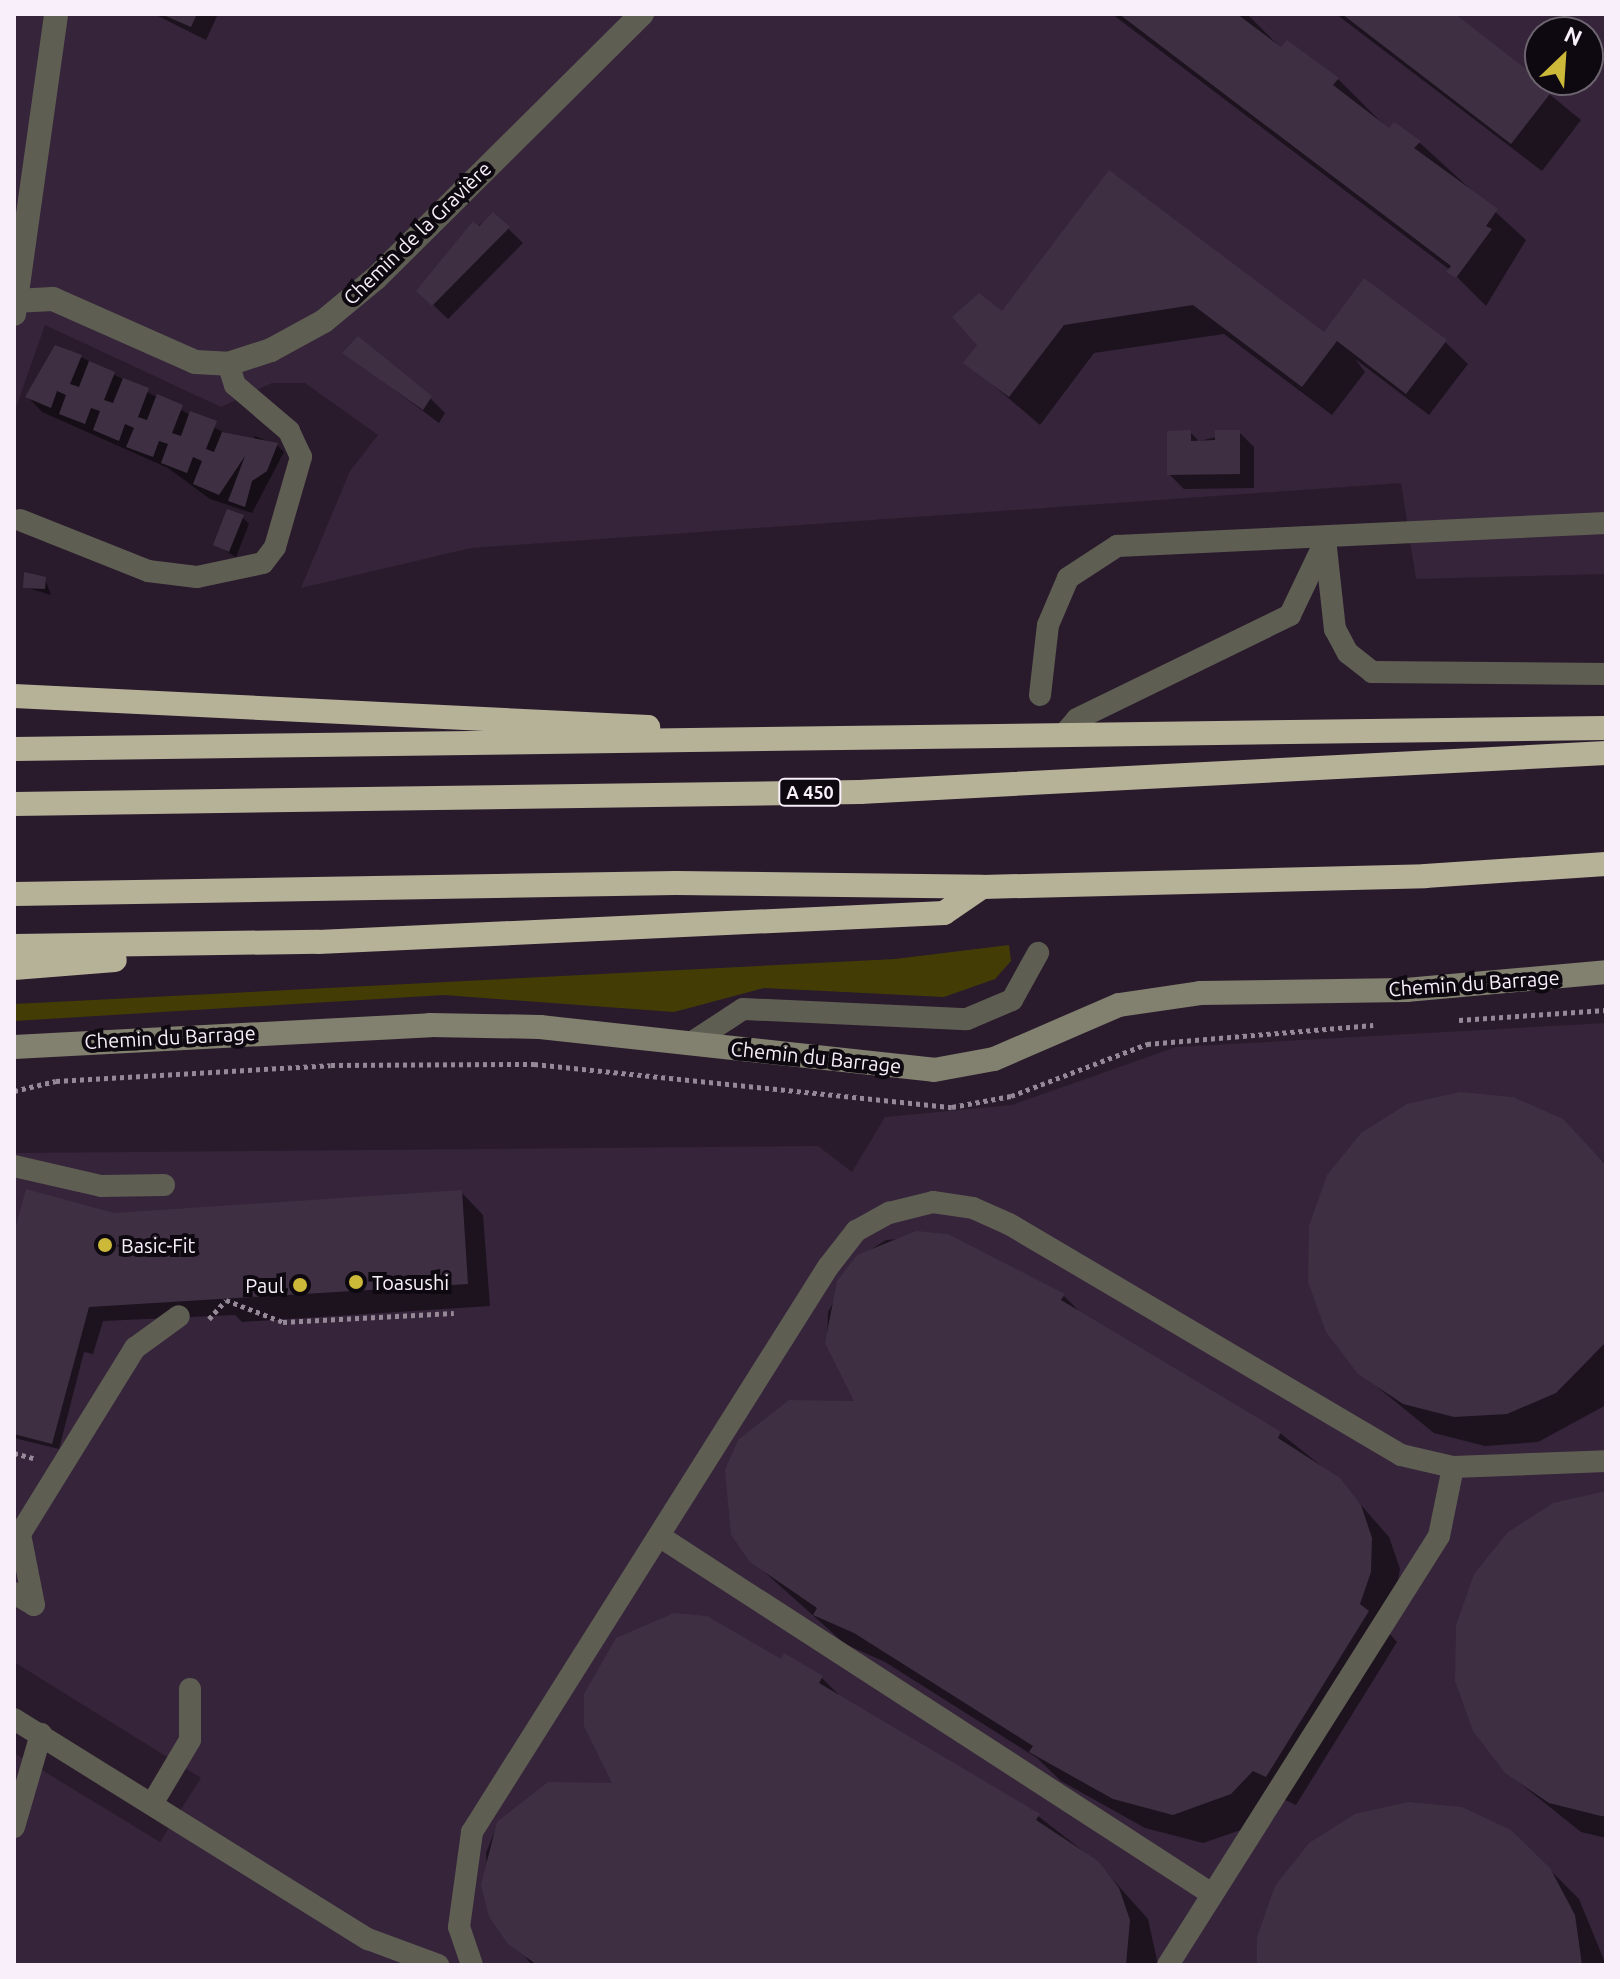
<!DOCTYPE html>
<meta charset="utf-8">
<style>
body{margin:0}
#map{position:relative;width:1620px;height:1979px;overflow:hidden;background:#291b2c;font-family:Ubuntu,sans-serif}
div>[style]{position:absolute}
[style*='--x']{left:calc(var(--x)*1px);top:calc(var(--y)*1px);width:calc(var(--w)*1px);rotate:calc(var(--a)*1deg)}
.built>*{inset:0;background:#35243a}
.green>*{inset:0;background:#443c05}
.shadow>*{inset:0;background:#0007}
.building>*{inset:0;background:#3e3042}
.path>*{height:5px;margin-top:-2.5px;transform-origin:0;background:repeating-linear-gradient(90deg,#958997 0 4px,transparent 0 8px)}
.lane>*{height:22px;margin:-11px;padding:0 11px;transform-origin:11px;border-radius:11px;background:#5f5e53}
.street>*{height:24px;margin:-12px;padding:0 12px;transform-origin:12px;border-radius:12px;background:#5f5e53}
.secondary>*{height:24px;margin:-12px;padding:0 12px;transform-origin:12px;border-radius:12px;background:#82806f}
.highway>*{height:24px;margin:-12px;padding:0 12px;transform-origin:12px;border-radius:12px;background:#b6b298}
.dots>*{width:22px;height:22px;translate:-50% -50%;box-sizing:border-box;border:4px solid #0e0810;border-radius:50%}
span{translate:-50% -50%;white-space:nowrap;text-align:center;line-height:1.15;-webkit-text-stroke:8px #0e0810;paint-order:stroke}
.shield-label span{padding:2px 6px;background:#0e0810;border:2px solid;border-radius:6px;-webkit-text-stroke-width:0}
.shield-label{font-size:18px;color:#f8effa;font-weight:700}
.street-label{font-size:20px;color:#f8effa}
.poi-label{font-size:20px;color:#f8effa}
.left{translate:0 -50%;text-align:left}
.right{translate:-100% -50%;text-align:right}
.frame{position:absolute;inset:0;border:16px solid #f8effa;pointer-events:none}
.north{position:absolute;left:1524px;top:16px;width:80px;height:80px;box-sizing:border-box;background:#0e0810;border:2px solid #6c646e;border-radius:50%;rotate:25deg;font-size:22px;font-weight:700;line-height:32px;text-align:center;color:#f8effa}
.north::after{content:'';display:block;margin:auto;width:28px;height:36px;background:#ccb939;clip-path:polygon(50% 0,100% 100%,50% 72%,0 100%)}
</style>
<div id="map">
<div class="built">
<div style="clip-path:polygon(evenodd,14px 14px,1606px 14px,1606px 574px,1416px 579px,1401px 483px,471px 548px,301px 588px,350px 471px,378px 435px,305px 383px,272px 383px,221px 407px,45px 325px,14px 413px,14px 14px,1540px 32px,1588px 32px,1588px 80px,1540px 80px,1540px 32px)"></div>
<div style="clip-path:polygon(1606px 1023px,1606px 1965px,14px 1965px,14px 1753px,160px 1842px,201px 1778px,14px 1662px,14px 1153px,818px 1146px,852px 1172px,885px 1117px,1012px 1105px,1176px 1047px)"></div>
</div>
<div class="green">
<div style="clip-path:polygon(1009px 945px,1011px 961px,995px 979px,944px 997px,764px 988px,674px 1012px,444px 995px,14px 1021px,14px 1004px,895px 959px)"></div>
</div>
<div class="shadow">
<div style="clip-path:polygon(154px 14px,218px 14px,206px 40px)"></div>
<div style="clip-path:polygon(1112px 14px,1247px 14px,1282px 49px,1288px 43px,1338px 79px,1389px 130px,1394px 124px,1420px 143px,1526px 240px,1486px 306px,1450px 270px)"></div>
<div style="clip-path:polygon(1336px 14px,1451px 14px,1581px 120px,1542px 171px)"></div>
<div style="clip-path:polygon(1109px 173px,1324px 334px,1445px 342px,1468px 364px,1429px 415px,1355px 359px,1365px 372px,1332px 415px,1224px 334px,1094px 353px,1040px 425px,966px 362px)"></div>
<div style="clip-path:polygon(493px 214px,523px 243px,448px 319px,419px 291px,456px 243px)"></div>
<div style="clip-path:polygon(345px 353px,430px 398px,445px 413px,439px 423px)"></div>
<div style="clip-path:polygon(81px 357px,251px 447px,255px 436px,277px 445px,284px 452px,252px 513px,210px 499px,168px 468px,42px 412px,28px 397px)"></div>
<div style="clip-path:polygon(1190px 432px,1199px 441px,1239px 432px,1254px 447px,1254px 488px,1184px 489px,1169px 474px)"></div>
<div style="clip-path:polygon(242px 517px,249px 524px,236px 557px,215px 545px)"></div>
<div style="clip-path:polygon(45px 579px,51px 595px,25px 587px)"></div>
<div style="clip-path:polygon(1561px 1121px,1606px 1164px,1606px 1405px,1538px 1442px,1485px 1446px,1434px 1433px,1360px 1373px)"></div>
<div style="clip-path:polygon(461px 1192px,483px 1215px,490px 1306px,242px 1322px,235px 1315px,103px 1321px,93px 1354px,84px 1352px,59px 1449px,14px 1438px,14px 1240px,114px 1215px)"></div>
<div style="clip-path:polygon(948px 1236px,1063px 1295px,1085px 1317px,1280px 1433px,1339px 1480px,1389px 1537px,1400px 1569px,1389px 1633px,1397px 1642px,1296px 1805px,1283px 1799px,1261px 1823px,1203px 1843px,1145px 1828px,1061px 1781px,1037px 1758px,885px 1662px,845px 1644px,751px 1560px,857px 1403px,827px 1343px,828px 1312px,859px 1257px,886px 1240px)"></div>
<div style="clip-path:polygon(1606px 1493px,1606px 1838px,1581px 1832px,1506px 1772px)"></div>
<div style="clip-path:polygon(782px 1661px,822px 1678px,843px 1699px,1038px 1816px,1097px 1862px,1148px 1919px,1158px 1965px,532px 1965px,491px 1916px,486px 1853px,498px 1823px,616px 1785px)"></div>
<div style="clip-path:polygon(1549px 1869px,1579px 1899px,1606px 1965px,1259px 1965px)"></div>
</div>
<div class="building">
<div style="clip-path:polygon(161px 14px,197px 14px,191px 27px)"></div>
<div style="clip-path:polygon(1119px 14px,1237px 14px,1281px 47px,1287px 40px,1339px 78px,1333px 85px,1389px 128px,1394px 122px,1421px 141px,1414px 148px,1498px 209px,1486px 226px,1492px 229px,1456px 278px,1446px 272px,1451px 266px)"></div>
<div style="clip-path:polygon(1342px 14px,1455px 14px,1553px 90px,1511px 144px)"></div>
<div style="clip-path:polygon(1109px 170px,1324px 332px,1364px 278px,1447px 340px,1406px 394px,1337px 341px,1302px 387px,1193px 305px,1064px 325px,1009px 397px,963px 363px,977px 345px,952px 317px,979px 293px,1002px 311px)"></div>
<div style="clip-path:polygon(493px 212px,510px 227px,432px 306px,416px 291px,473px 221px,479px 226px)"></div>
<div style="clip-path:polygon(358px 336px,432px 396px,423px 410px,342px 353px)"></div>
<div style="clip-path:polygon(55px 345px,82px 355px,70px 384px,79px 387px,89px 361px,115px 372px,104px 400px,113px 403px,123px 378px,149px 388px,138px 417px,147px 420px,157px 394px,183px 405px,172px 433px,181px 436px,190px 411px,217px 421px,206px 449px,214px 452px,222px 432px,278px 443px,267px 471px,252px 481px,245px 507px,228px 501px,245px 456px,219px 495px,193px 484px,202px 461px,193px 457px,187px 473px,161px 463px,168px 444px,159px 441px,153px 457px,126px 447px,134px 428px,125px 424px,119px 441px,93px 430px,100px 411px,91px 408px,85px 424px,59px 414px,66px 395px,57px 391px,51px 408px,25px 397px)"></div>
<div style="clip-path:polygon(1191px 430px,1191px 441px,1215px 440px,1215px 430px,1240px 430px,1240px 474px,1167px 475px,1167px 431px)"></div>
<div style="clip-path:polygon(227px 509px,244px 515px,229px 552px,213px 545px)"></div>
<div style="clip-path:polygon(24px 572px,46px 577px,45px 589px,23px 588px)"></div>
<div style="clip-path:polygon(1460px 1092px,1513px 1097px,1563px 1119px,1606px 1165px,1606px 1342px,1556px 1393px,1507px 1414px,1454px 1417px,1403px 1404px,1358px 1374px,1326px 1332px,1308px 1282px,1309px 1226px,1327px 1175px,1361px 1133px,1407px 1104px)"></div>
<div style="clip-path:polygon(26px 1189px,114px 1213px,462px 1190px,468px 1284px,89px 1307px,52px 1444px,14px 1434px,14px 1233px)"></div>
<div style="clip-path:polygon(916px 1231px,948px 1234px,1065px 1294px,1061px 1300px,1281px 1432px,1278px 1438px,1340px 1478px,1361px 1505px,1372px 1538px,1371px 1572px,1360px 1604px,1369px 1611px,1266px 1777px,1253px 1771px,1231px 1794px,1173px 1815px,1113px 1799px,1029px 1752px,1033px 1746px,854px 1633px,813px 1615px,817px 1608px,750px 1562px,731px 1535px,725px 1470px,738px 1440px,789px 1400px,854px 1401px,825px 1343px,837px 1281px,857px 1255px)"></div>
<div style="clip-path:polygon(1606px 1491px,1606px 1816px,1601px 1816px,1549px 1803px,1505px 1773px,1473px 1731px,1455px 1681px,1456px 1625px,1474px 1574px,1508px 1532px,1553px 1503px)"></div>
<div style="clip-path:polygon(674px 1613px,707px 1616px,781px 1659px,784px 1653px,823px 1676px,819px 1683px,1040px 1814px,1036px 1820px,1098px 1861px,1119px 1888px,1130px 1920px,1126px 1965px,537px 1965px,508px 1944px,489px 1917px,481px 1885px,497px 1822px,548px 1782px,612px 1783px,584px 1726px,584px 1694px,616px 1638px)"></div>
<div style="clip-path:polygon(1408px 1802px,1462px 1807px,1511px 1830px,1550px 1868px,1575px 1915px,1582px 1965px,1257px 1965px,1257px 1937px,1275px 1886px,1309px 1843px,1355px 1814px)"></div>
</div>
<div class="path">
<div style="--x:1459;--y:1020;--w:147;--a:-3.9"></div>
<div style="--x:14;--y:1091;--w:43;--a:-13.4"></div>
<div style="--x:56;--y:1081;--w:275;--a:-3.3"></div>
<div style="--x:331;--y:1065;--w:203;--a:-0.3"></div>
<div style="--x:534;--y:1064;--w:420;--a:5.9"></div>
<div style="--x:952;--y:1107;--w:60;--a:-10.6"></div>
<div style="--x:1011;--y:1096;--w:146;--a:-20.9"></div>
<div style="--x:1147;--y:1044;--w:227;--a:-4.8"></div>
<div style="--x:209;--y:1319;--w:25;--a:-48"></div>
<div style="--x:226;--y:1300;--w:61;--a:21.1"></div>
<div style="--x:283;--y:1322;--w:171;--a:-3"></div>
<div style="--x:14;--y:1453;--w:20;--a:15"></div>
</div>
<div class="lane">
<div style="--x:20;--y:520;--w:138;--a:21.7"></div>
<div style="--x:148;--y:571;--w:49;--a:7"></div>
<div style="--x:197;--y:577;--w:67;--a:-12"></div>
<div style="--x:263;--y:563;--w:20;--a:-53"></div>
<div style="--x:275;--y:547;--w:94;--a:-73.9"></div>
<div style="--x:301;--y:457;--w:29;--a:-115"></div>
<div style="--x:289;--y:431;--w:71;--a:-139.6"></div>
<div style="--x:235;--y:385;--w:22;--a:-108"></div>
<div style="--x:1325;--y:539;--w:91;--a:83.7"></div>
<div style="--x:1335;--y:629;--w:27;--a:62"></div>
<div style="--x:1348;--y:653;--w:31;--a:38"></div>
<div style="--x:1372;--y:672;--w:234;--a:0.5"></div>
<div style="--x:1040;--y:695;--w:70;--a:-83.5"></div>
<div style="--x:1048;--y:625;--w:51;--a:-66.9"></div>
<div style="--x:1068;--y:578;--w:59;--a:-33.1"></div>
<div style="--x:1117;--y:546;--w:490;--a:-2.7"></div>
<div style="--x:1065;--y:733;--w:18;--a:-49"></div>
<div style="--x:1077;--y:719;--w:237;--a:-26"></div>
<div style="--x:1290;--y:615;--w:74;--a:-64.5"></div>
<div style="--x:691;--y:1043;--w:62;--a:-33.2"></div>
<div style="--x:743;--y:1009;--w:224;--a:2.6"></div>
<div style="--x:967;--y:1019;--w:49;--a:-22.9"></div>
<div style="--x:1012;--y:1000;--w:54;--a:-61"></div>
<div style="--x:14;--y:1166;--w:89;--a:12.9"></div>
<div style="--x:101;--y:1186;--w:63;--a:-0.9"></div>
<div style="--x:659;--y:1536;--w:659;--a:32.92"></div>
<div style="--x:14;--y:1593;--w:23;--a:31"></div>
<div style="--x:34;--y:1605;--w:72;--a:-101.2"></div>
<div style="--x:20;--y:1534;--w:219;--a:-58.3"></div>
<div style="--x:135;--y:1348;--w:54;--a:-36"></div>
<div style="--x:14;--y:1719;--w:417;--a:31.9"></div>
<div style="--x:368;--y:1939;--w:75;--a:20.4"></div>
<div style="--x:152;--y:1804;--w:74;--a:-59.3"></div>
<div style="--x:190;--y:1740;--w:51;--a:-90"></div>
<div style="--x:14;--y:1827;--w:97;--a:-73.8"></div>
<div style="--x:472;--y:1965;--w:40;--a:-108.9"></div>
<div style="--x:459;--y:1927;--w:96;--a:-82.2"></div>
<div style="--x:472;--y:1832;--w:668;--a:-57.79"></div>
<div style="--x:828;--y:1267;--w:46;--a:-52.1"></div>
<div style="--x:856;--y:1231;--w:38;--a:-29"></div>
<div style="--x:889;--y:1213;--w:45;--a:-14"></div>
<div style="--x:933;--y:1202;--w:40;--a:8.5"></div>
<div style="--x:973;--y:1208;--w:39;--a:24"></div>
<div style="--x:1009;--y:1224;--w:455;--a:30.5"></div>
<div style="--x:1401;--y:1455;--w:53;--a:13"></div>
<div style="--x:1453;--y:1467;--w:153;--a:-2.2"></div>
<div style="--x:1168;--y:1965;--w:507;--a:-57.72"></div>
<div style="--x:1439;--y:1536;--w:70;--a:-78.5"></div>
</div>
<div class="street">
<div style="--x:14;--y:301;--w:39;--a:-3"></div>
<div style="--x:53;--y:299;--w:155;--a:23.9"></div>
<div style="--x:195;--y:362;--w:33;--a:3"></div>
<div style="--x:228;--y:364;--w:45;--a:-18"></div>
<div style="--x:271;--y:350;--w:60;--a:-28.7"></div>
<div style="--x:324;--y:321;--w:67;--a:-39.6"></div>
<div style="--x:376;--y:278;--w:375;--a:-44.8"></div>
<div style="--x:14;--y:314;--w:303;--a:-82"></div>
</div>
<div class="secondary">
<div style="--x:14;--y:1047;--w:417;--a:-3"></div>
<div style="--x:430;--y:1025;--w:110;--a:1"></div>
<div style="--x:540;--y:1027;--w:396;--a:6.2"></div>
<div style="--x:934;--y:1070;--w:61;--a:-10.4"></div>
<div style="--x:994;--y:1059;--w:136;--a:-23.4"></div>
<div style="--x:1119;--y:1005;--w:82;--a:-8.4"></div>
<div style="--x:1200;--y:993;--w:206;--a:-0.8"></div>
<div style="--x:1406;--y:990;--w:201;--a:-5.1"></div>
</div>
<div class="highway">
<div style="--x:14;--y:696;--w:635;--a:2.8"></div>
<div style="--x:14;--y:749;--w:1592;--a:-0.76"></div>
<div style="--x:14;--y:804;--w:846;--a:-0.81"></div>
<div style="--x:860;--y:792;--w:747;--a:-2.99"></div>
<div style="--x:14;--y:894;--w:662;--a:-0.95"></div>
<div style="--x:676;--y:883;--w:306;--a:0.7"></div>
<div style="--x:982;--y:887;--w:443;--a:-1.4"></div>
<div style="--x:1425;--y:876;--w:181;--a:-3.8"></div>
<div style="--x:14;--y:946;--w:304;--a:-0.8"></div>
<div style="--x:318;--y:942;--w:627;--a:-2.65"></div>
<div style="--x:944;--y:913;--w:46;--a:-34.4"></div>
<div style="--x:14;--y:968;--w:101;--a:-4.5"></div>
</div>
<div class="dots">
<div style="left:105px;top:1245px;background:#ccb939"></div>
<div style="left:356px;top:1282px;background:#ccb939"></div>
<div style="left:300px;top:1285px;background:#ccb939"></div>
</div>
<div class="shield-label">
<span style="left:810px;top:792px">A 450</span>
</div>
<div class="street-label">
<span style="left:417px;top:233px;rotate:-44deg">Chemin de la Gravière</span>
<span style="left:1474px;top:983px;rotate:-4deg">Chemin du Barrage</span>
<span style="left:170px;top:1037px;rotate:-3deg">Chemin du Barrage</span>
<span style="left:816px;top:1057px;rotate:6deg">Chemin du Barrage</span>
</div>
<div class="poi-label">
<span class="left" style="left:121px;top:1245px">Basic-Fit</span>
<span class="left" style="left:372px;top:1282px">Toasushi</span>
<span class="right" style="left:284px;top:1285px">Paul</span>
</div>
<div class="frame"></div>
<div class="north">N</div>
</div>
